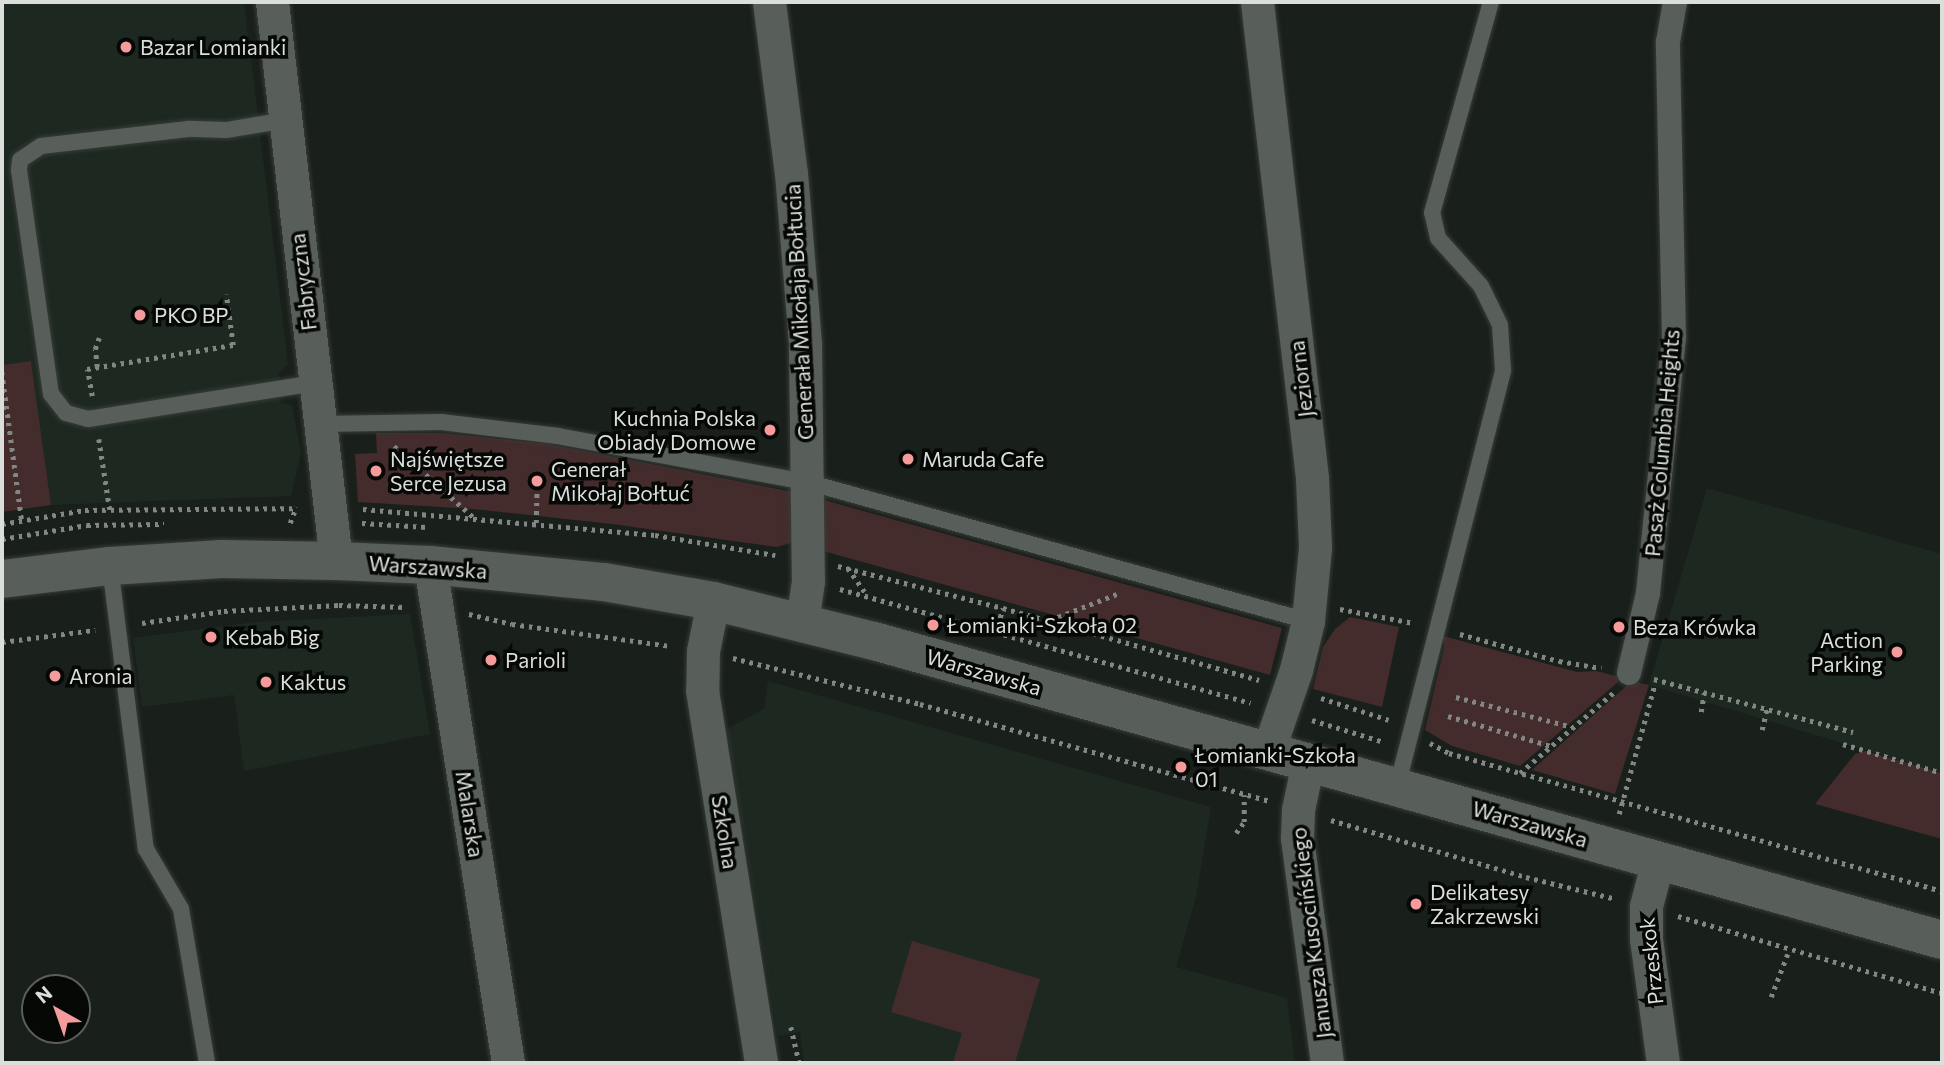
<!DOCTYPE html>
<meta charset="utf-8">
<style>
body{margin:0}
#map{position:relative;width:1944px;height:1065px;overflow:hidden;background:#191f1a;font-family:Commissioner,sans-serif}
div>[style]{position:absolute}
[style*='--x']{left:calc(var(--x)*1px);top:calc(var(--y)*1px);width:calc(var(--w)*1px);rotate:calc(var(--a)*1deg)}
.built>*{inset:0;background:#1d2920}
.green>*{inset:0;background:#442c2c}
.path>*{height:4.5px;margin-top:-2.25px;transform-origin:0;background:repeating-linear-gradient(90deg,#828783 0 3.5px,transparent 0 8.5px)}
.roads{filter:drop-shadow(0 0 2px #383c39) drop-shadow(0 0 2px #383c39)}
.service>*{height:16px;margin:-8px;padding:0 8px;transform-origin:8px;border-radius:8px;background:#585f5a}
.pedestrian>*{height:24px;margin:-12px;padding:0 12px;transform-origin:12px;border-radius:12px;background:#585f5a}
.minor>*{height:33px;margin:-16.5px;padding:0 16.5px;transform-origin:16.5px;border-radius:16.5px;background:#585f5a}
.tertiary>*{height:38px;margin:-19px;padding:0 19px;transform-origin:19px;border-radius:19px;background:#585f5a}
.dots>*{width:19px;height:19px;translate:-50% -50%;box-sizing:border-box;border:4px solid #060806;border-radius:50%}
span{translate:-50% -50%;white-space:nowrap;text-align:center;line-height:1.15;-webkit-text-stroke:7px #060806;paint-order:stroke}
.poi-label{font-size:21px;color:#dbdfdc}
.left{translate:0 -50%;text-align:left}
.right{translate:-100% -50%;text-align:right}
.street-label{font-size:21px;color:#dbdfdc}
.frame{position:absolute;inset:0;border:4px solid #dbdfdc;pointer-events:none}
.north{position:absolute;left:21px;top:974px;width:70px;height:70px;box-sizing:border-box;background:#060806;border:2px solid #5b5e5c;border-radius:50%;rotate:320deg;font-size:19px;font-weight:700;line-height:28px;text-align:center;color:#dbdfdc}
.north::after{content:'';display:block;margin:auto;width:24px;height:32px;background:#f59b9c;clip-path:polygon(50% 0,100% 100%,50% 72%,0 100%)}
</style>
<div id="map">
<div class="built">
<div style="clip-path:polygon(2px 2px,244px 2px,288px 364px,279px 373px,281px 402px,292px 405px,301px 453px,291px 496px,51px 505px,31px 361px,2px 365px)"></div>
<div style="clip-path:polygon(1707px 488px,1942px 554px,1942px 773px,1649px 685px)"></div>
<div style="clip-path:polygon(410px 614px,430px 734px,244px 771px,234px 695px,142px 707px,133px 638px,255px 622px)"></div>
<div style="clip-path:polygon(768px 681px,1211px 807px,1196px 897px,1176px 967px,1287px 998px,1295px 1063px,804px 1063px,800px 1032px,778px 1036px,727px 729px,764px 709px)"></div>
</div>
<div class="green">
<div style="clip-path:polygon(31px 361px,51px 505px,2px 512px,2px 365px)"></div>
<div style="clip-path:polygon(376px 433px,442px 433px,549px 444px,793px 492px,794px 542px,777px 547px,612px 524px,473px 509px,358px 502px,355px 454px,377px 453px)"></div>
<div style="clip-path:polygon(824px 500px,1282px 628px,1270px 675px,823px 551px)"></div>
<div style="clip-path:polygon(1350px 617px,1399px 627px,1382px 707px,1313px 689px,1323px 647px,1335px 629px)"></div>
<div style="clip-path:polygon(1443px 636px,1577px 672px,1596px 671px,1620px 677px,1617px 683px,1520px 766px,1452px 746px,1425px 730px,1444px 648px)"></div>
<div style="clip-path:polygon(1632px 681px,1649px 685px,1615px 794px,1532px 770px)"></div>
<div style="clip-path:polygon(1865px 751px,1942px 773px,1942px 839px,1815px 804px,1855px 754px)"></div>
<div style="clip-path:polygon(912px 941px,1040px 979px,1015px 1063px,953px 1063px,962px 1033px,891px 1012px)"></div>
</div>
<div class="path">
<div style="--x:97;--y:367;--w:18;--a:-96"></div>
<div style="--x:95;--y:349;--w:12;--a:-70"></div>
<div style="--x:2;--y:372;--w:150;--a:82.4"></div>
<div style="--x:92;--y:396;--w:27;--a:-100"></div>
<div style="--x:87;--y:369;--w:148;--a:-9.3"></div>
<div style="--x:233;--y:345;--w:51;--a:-97.8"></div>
<div style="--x:99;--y:439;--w:72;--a:81.2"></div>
<div style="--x:394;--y:446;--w:106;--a:41.9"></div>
<div style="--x:363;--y:509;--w:293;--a:5.1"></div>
<div style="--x:655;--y:535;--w:122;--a:9.5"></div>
<div style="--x:290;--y:523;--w:17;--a:-69"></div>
<div style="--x:362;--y:523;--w:65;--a:3.5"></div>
<div style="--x:536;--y:523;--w:42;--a:-88.6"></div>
<div style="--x:2;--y:524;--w:84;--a:-9.6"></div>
<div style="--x:85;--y:510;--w:212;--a:-0.5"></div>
<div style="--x:2;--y:539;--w:86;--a:-9.4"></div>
<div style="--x:87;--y:525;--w:77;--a:-0.7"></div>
<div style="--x:838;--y:566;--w:170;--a:14.3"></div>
<div style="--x:1003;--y:608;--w:266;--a:15.7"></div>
<div style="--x:848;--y:568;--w:33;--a:55"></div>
<div style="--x:840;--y:589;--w:426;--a:15.5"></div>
<div style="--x:1340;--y:609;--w:75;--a:10.7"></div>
<div style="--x:469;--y:614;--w:44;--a:13.1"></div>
<div style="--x:512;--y:624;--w:161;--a:7.9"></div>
<div style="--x:1050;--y:620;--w:72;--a:-21.2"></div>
<div style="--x:142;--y:623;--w:83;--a:-8.3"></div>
<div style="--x:224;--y:611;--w:115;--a:-3"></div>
<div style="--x:339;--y:605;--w:66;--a:1.7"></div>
<div style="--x:995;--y:634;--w:27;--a:-73"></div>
<div style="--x:1460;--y:634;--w:103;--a:15.3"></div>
<div style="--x:1559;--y:661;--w:43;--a:9.5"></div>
<div style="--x:2;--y:642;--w:94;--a:-7.4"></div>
<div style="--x:733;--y:658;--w:193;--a:13.8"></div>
<div style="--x:920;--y:704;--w:362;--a:15.5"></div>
<div style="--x:1654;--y:679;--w:206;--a:14.9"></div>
<div style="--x:1456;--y:697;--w:121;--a:14.4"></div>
<div style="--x:1321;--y:698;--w:71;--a:17.9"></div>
<div style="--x:1701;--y:712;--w:19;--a:-81"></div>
<div style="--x:1448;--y:716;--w:107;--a:16.2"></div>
<div style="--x:1312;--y:720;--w:75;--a:17"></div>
<div style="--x:1762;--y:730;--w:22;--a:-77"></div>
<div style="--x:1430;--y:743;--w:21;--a:28"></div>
<div style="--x:1449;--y:753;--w:512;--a:15.64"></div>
<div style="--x:1843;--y:744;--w:103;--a:16.3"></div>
<div style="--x:1520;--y:773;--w:123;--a:-40.7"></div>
<div style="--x:1619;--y:814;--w:132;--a:-74.6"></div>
<div style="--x:1331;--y:820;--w:203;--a:16.3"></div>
<div style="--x:1526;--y:877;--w:93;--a:13.7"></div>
<div style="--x:1236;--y:833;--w:14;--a:-54"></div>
<div style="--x:1244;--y:822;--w:27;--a:-90"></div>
<div style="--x:1678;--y:916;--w:275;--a:16.3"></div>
<div style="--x:1771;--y:997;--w:50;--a:-69"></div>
<div style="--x:791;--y:1027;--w:37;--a:77"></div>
</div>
<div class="roads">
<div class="service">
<div style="--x:286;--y:120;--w:61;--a:170.5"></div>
<div style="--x:226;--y:130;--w:38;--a:-178"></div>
<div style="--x:188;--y:129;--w:148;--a:173.4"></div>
<div style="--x:41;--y:146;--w:25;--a:146"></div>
<div style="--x:20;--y:160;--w:10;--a:96"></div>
<div style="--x:19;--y:170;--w:226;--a:81.9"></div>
<div style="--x:51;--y:394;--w:24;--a:52"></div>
<div style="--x:66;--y:413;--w:23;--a:15"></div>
<div style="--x:88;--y:419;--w:230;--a:-9"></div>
<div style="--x:320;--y:424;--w:121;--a:-0.9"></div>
<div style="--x:441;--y:422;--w:118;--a:6.8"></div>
<div style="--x:558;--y:436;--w:253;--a:10.5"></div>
<div style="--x:807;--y:482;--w:520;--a:15.51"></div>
<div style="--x:110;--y:566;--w:285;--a:82.8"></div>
<div style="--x:146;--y:849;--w:69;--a:59.7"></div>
<div style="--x:181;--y:909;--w:156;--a:80.4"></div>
<div style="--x:1397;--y:787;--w:430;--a:-75.7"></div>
<div style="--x:1503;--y:370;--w:45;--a:-93.8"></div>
<div style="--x:1500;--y:325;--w:43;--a:-116"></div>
<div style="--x:1481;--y:286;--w:64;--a:-131.9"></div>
<div style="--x:1438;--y:238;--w:26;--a:-103"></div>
<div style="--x:1432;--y:213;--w:219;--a:-74.4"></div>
</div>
<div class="pedestrian">
<div style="--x:1629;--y:673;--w:82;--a:-76.6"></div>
<div style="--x:1648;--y:593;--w:256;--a:-84.2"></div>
<div style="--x:1674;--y:338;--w:296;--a:-91.2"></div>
<div style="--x:1668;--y:42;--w:41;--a:-80.1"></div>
</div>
<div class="minor">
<div style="--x:272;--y:2;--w:563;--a:83.47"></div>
<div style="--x:769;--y:2;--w:172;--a:82.7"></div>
<div style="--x:791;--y:173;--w:173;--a:85.3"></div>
<div style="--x:805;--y:345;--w:236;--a:89.3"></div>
<div style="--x:808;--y:581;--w:41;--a:98.3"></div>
<div style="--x:1257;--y:2;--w:479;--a:83.4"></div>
<div style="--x:1312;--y:478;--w:70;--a:87.5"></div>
<div style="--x:1315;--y:548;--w:73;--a:95.5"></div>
<div style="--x:1308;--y:621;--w:50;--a:103.8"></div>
<div style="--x:1296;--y:670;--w:86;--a:109.1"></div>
<div style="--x:430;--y:565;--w:504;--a:81.1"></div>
<div style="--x:713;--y:601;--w:51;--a:101.3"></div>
<div style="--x:703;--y:651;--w:39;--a:91"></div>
<div style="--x:702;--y:690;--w:378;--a:81"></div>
<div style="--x:1308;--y:762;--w:49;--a:101.8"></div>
<div style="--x:1298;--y:810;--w:28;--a:92"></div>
<div style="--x:1297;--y:838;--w:227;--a:82.4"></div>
<div style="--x:1658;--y:860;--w:48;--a:104.6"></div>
<div style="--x:1646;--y:906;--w:33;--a:90"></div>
<div style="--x:1646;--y:939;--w:125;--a:82.2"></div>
</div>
<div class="tertiary">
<div style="--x:2;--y:579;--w:109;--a:-6.9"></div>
<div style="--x:110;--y:566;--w:112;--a:-3.6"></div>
<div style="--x:222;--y:559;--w:114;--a:1"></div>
<div style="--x:336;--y:561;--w:94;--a:2.4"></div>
<div style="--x:430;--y:565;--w:175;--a:5.6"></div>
<div style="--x:604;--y:582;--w:111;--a:9.9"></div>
<div style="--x:713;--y:601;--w:166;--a:14"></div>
<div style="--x:874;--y:641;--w:1109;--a:15.64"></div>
</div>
</div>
<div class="dots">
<div style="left:126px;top:47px;background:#f59b9c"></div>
<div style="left:140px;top:315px;background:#f59b9c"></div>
<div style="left:770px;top:430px;background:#f59b9c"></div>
<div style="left:908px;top:459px;background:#f59b9c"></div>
<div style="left:376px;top:471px;background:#f59b9c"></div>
<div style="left:537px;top:481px;background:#f59b9c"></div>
<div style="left:933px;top:625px;background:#f59b9c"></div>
<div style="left:1619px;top:627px;background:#f59b9c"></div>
<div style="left:211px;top:637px;background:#f59b9c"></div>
<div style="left:1897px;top:652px;background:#f59b9c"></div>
<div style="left:491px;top:660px;background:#f59b9c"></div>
<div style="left:55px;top:676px;background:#f59b9c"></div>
<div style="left:266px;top:682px;background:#f59b9c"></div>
<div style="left:1181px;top:767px;background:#f59b9c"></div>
<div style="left:1416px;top:904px;background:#f59b9c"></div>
</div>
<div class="poi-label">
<span class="left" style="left:140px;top:47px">Bazar Lomianki</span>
<span class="left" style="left:154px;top:315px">PKO BP</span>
<span class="right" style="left:756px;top:430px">Kuchnia Polska<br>Obiady Domowe</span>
<span class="left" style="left:390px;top:471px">Najświętsze<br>Serce Jezusa</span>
<span class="left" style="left:922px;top:459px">Maruda Cafe</span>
<span class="left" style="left:551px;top:481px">Generał<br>Mikołaj Bołtuć</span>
<span class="left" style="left:947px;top:625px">Łomianki-Szkoła 02</span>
<span class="left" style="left:1633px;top:627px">Beza Krówka</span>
<span class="left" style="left:225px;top:637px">Kebab Big</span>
<span class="right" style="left:1883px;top:652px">Action<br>Parking</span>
<span class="left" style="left:505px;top:660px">Parioli</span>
<span class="left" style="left:69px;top:676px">Aronia</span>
<span class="left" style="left:280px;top:682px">Kaktus</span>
<span class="left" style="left:1195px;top:767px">Łomianki-Szkoła<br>01</span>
<span class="left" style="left:1430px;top:904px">Delikatesy<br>Zakrzewski</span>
</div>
<div class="street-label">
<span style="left:303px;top:282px;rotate:-97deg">Fabryczna</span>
<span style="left:799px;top:312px;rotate:-93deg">Generała Mikołaja Bołtucia</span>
<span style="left:1301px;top:379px;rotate:-97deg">Jeziorna</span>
<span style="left:1662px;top:443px;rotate:-85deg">Pasaż Columbia Heights</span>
<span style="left:428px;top:567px;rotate:4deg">Warszawska</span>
<span style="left:984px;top:672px;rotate:16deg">Warszawska</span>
<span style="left:470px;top:814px;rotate:81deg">Malarska</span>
<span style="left:1530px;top:824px;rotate:16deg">Warszawska</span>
<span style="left:725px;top:832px;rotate:81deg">Szkolna</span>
<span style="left:1311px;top:933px;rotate:-97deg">Janusza Kusocińskiego</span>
<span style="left:1651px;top:961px;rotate:-96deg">Przeskok</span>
</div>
<div class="frame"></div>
<div class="north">N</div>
</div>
